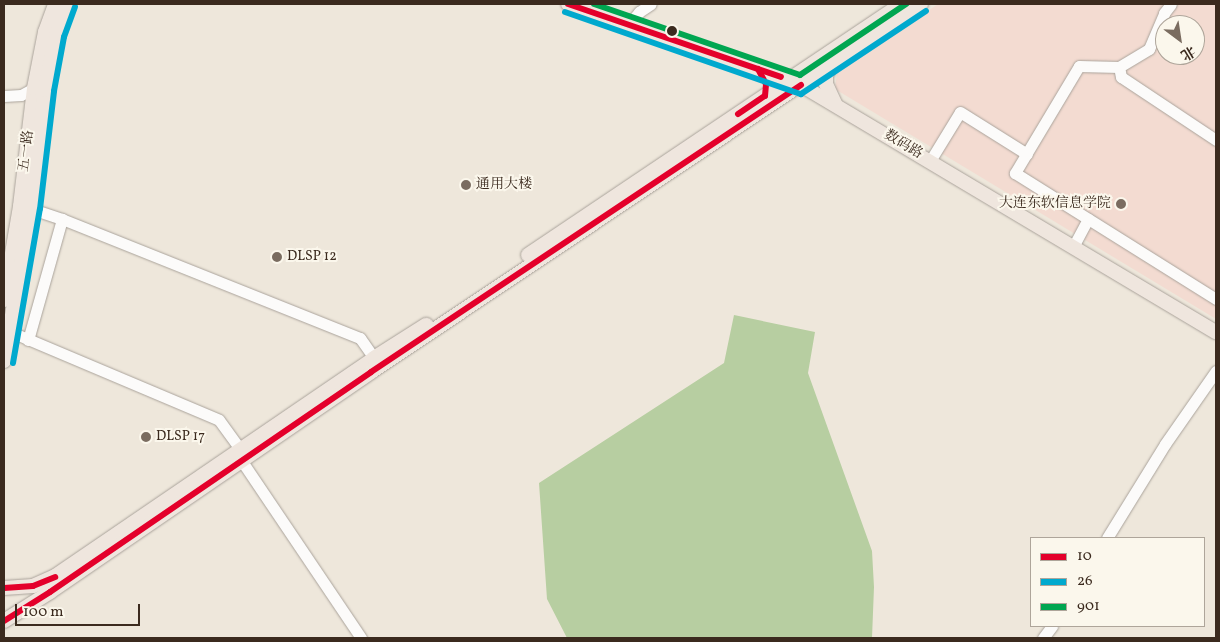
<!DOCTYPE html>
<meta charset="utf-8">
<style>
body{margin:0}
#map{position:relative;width:1220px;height:642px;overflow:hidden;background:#eee7db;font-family:Vollkorn,"Noto Serif SC",serif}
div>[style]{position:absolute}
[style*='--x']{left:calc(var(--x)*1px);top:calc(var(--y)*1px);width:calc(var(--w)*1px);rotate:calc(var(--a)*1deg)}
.built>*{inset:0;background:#f3dbd1}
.forest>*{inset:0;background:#b7cea1}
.roads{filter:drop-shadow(0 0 1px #aaa39b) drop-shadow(0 0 1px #aaa39b)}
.minor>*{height:11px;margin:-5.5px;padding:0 5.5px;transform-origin:5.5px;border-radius:5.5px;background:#fcfbfa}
.major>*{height:14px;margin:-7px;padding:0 7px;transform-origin:7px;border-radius:7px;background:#efe6de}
.bus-1>*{height:6px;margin:-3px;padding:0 3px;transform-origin:3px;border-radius:3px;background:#e4002b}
.bus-2>*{height:6px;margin:-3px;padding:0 3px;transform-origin:3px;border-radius:3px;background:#00a9ce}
.bus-3>*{height:6px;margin:-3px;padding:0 3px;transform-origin:3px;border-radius:3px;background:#00a651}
.dots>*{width:14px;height:14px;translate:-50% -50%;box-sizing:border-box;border:2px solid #fbf7ec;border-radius:50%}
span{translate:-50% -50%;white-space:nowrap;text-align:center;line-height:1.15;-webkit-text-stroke:4px #fbf7ec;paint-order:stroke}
.street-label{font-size:14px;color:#3b2a1e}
.poi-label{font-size:14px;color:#3b2a1e}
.left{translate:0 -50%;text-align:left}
.right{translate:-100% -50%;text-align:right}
.frame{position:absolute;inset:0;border:5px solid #3b2a1e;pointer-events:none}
.legend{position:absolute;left:1030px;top:537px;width:175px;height:90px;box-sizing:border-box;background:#fbf7ec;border:1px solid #aea59a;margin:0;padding:6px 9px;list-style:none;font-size:15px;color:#3b2a1e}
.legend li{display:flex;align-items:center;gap:10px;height:25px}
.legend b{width:25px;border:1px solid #aea59a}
.north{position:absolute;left:1155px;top:15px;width:50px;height:50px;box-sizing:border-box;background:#fbf7ec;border:1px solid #aea59a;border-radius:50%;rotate:149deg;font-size:14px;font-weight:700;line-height:20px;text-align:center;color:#3b2a1e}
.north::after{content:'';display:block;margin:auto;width:18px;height:22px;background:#7a6c60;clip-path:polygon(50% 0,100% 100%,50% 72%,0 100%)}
.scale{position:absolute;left:15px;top:604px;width:125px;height:22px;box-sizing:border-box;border:2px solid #3b2a1e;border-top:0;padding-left:6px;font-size:15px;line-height:18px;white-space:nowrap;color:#3b2a1e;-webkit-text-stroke:4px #fbf7ec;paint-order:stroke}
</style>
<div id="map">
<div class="built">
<div style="clip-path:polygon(evenodd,938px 4px,1216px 4px,1216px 319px,835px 89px,837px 73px,938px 4px,1165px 25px,1195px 25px,1195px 55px,1165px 55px,1165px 25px)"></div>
</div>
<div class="forest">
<div style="clip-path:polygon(734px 315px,815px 332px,808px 373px,872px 551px,874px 587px,872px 638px,567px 638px,547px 599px,539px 483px,724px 363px)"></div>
</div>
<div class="roads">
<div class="minor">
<div style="--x:629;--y:24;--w:16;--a:-50"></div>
<div style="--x:639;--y:12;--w:14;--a:-34"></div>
<div style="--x:1119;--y:67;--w:35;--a:-31"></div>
<div style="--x:1149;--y:49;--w:39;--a:-67"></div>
<div style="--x:1164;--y:13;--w:11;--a:-52"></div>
<div style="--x:4;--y:96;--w:17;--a:-3"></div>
<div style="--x:21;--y:95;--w:15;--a:-28"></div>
<div style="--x:1216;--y:140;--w:114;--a:-146.4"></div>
<div style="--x:1121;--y:77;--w:10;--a:-101"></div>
<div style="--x:1119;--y:67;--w:40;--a:-178.6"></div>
<div style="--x:1079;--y:66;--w:125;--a:120.9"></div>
<div style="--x:1015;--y:173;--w:237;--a:32.1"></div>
<div style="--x:930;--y:161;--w:57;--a:-58.5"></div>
<div style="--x:960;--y:112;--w:79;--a:32.1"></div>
<div style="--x:23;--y:206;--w:41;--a:18.4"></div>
<div style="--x:62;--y:219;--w:321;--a:21.8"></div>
<div style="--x:360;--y:338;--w:24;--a:55"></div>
<div style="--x:1073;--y:247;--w:32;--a:-62"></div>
<div style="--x:4;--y:329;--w:233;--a:22.9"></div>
<div style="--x:219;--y:420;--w:36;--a:54"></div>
<div style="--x:28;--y:340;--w:126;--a:-74.3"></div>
<div style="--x:237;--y:454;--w:222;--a:56"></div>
<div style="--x:1107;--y:538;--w:110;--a:-58.3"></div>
<div style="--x:1165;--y:444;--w:89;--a:-55.1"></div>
<div style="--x:1043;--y:638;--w:15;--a:-53"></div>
</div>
<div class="major">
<div style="--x:568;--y:4;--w:247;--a:19.2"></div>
<div style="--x:801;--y:85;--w:483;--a:30.8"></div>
<div style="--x:832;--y:65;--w:12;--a:121"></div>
<div style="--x:826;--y:75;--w:9;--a:90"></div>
<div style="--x:826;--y:84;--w:23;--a:65"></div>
<div style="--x:528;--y:255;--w:450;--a:-33.9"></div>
<div style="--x:4;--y:300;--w:95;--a:-80.3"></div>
<div style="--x:20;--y:206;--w:119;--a:-83.2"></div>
<div style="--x:34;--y:88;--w:57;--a:-78.9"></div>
<div style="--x:45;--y:32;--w:30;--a:-70"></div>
<div style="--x:4;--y:361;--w:156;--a:-80.1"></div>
<div style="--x:31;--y:207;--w:118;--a:-83.2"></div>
<div style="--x:45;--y:90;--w:56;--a:-78.7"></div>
<div style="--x:56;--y:35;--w:33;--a:-70"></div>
<div style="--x:4;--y:588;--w:29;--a:-4"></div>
<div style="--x:33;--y:586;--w:24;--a:-24"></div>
<div style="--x:55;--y:576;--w:386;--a:-34.3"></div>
<div style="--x:374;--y:358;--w:62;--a:-32.4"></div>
<div style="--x:4;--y:621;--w:54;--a:-32.2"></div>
<div style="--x:50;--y:592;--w:389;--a:-34.4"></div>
<div style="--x:371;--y:372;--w:662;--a:-33.79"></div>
</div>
</div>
<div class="bus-1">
<div style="--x:568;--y:4;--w:225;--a:18.9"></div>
<div style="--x:738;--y:114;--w:32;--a:-34"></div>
<div style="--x:765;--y:96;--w:12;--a:-85"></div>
<div style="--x:766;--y:84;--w:17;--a:-118"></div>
<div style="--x:4;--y:588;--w:29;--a:-4"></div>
<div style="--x:33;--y:586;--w:24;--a:-22"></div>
<div style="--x:4;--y:621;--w:54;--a:-32.2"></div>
<div style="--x:50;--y:592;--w:389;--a:-34.4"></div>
<div style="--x:371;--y:372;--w:517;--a:-33.72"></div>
</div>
<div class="bus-2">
<div style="--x:565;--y:12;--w:250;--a:19.2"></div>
<div style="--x:801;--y:94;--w:150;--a:-33.6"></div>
<div style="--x:13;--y:363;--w:156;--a:-80.1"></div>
<div style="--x:40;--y:209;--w:119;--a:-83.2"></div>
<div style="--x:54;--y:91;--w:55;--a:-79.5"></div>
<div style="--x:64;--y:37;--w:32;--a:-70"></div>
</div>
<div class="bus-3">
<div style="--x:594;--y:4;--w:218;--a:19"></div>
<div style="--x:800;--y:75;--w:128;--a:-33.8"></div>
</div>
<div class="dots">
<div style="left:672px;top:31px;background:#3b2a1e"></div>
<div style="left:466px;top:185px;background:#7a6c60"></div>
<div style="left:1121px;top:204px;background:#7a6c60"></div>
<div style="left:277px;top:257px;background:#7a6c60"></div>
<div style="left:146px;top:437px;background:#7a6c60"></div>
</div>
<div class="street-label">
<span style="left:903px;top:145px;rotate:31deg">数码路</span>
<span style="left:27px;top:151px;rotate:-83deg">五一路</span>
</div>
<div class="poi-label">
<span class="left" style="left:476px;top:185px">通用大楼</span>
<span class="right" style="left:1111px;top:204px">大连东软信息学院</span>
<span class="left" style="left:287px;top:257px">DLSP 12</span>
<span class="left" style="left:156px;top:437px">DLSP 17</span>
</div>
<div class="frame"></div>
<ul class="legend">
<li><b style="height:6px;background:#e4002b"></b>10</li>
<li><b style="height:6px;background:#00a9ce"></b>26</li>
<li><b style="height:6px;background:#00a651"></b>901</li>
</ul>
<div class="north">北</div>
<div class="scale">100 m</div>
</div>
